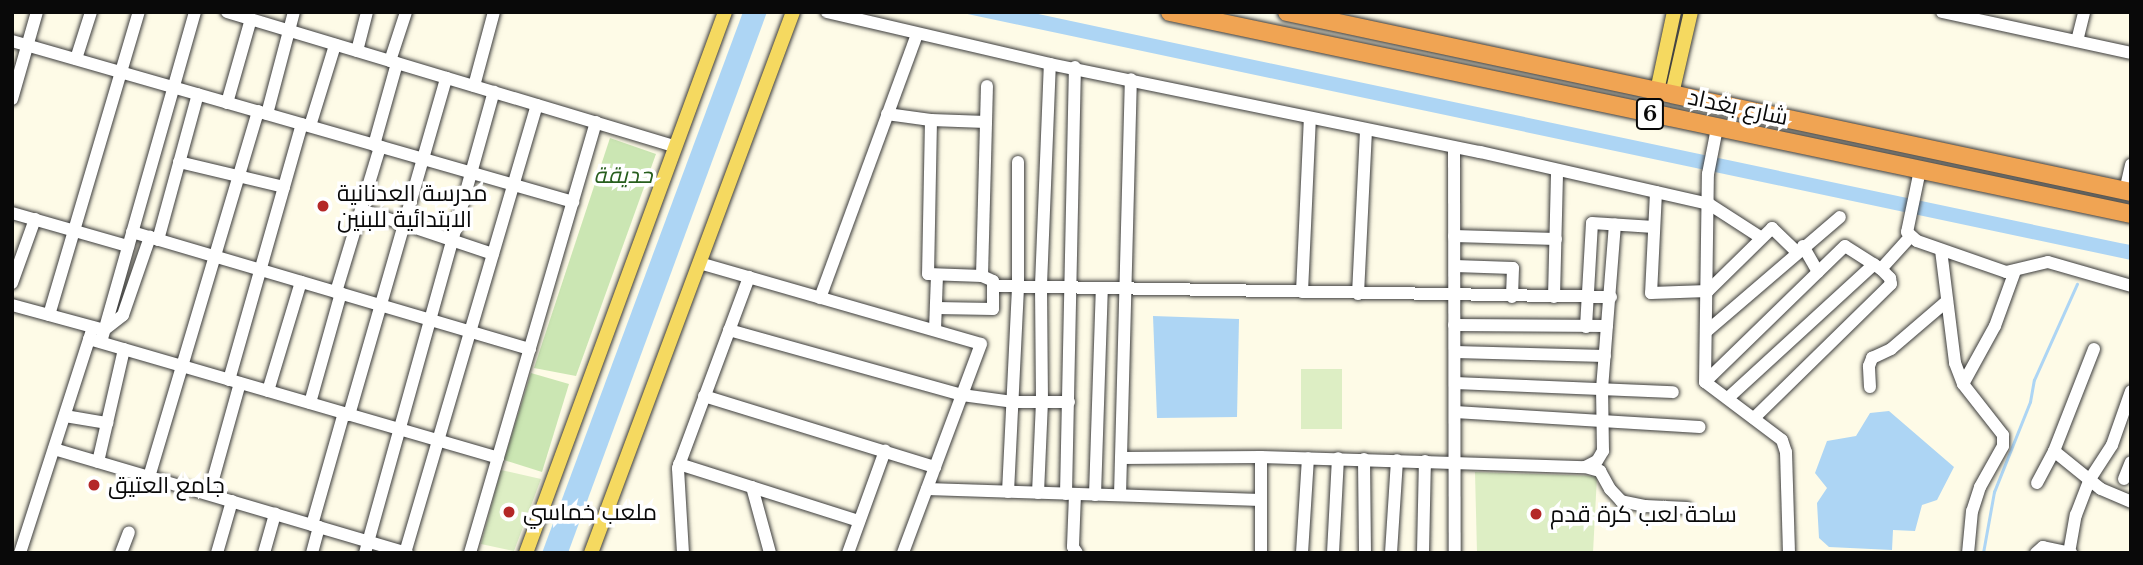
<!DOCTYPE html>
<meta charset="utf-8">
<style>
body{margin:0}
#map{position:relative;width:2143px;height:565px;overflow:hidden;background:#fefbe7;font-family:"Libre Baskerville",Cairo,serif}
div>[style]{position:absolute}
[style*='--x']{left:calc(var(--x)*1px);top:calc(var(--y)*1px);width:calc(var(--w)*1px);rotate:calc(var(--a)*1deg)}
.green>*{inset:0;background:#cbe6b3}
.pitch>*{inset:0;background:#ddeec4}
.water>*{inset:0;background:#add5f4}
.stream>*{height:2.5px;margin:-1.25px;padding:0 1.25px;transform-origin:1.25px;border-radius:1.25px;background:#add5f4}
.roads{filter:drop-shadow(0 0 2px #3c3c3c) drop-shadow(0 0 2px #3c3c3c)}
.minor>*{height:12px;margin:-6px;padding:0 6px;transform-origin:6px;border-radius:6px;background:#fff}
.major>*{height:14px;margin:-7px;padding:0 7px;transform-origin:7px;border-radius:7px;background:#f5d960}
.highway>*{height:18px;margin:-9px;padding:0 9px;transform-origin:9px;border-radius:9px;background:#f0a453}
.dots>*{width:19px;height:19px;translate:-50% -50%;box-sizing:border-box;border:4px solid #fff;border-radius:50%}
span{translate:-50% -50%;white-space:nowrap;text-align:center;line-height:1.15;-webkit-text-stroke:7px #fff;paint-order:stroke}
.shield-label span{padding:2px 5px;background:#fff;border:2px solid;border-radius:5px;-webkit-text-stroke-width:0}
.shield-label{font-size:21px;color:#090909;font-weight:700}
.street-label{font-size:23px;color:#090909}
.park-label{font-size:23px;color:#275e1d;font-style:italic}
.poi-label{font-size:23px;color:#090909}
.left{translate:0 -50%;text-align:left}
.frame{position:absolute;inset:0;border:14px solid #090909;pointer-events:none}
</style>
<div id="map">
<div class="green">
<div style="clip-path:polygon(610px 138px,656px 154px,576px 376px,534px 368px)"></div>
<div style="clip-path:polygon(531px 373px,569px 384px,542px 472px,504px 460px)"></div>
</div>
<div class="pitch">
<div style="clip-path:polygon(1301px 369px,1342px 369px,1342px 429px,1301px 429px)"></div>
<div style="clip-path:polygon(501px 470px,541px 479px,514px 551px,481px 544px)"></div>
<div style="clip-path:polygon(1475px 472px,1597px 476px,1593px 553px,1477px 553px)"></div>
</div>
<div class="water">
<div style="clip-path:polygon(743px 12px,767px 12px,568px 553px,542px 553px)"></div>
<div style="clip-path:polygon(958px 12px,1029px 12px,1113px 30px,2120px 243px,2131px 245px,2131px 260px)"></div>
<div style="clip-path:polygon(1153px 316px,1239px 319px,1237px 417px,1157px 418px)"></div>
<div style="clip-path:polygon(1889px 411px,1954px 467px,1937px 500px,1922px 505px,1915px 531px,1893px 530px,1892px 550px,1829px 547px,1819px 538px,1817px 503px,1827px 488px,1815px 473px,1827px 441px,1856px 436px,1870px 413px)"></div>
</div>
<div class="stream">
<div style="--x:1983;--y:553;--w:62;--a:-79.8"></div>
<div style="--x:1994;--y:492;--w:97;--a:-68.2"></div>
<div style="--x:2030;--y:402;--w:22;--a:-80"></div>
<div style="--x:2034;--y:380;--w:105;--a:-65.9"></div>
</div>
<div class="roads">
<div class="minor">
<div style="--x:227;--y:12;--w:468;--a:16.7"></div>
<div style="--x:827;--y:12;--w:229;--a:13.1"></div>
<div style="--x:1050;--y:64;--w:439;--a:11.6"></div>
<div style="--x:1480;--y:152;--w:235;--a:12.8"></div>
<div style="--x:1709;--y:204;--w:61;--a:32.9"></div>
<div style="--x:1942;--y:12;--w:193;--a:12.2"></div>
<div style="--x:12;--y:41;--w:584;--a:16.01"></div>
<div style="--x:2077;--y:41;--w:30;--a:-76"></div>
<div style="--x:357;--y:51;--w:40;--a:-75.6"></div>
<div style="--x:76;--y:59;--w:49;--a:-72.3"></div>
<div style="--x:390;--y:61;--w:52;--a:-71.9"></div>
<div style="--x:474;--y:86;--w:77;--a:-74.9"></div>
<div style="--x:12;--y:99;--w:91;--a:-74"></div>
<div style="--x:227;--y:103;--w:87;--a:-74.1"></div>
<div style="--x:267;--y:114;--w:106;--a:-75.2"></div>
<div style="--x:887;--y:114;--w:44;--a:7.8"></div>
<div style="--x:931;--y:120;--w:55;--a:2.1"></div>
<div style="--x:931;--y:120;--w:154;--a:91.1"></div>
<div style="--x:928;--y:274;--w:54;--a:2.1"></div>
<div style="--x:982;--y:276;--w:12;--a:24"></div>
<div style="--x:993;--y:281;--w:28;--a:90"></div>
<div style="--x:993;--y:309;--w:57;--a:-179"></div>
<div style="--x:310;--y:126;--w:85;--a:-72.8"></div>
<div style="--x:374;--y:145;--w:85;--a:-74.3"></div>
<div style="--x:1454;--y:148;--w:405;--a:89.9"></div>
<div style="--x:179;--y:162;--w:108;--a:13.4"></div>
<div style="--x:1920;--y:170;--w:63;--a:101.8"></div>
<div style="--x:1907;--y:232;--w:13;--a:42"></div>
<div style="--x:1917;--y:241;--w:94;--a:19.2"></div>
<div style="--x:2006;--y:272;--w:43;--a:-13.4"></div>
<div style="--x:2048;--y:262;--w:86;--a:16.1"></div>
<div style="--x:2125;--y:191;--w:27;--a:-77"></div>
<div style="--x:1656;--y:192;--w:101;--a:92.8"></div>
<div style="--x:1651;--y:293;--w:57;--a:-2"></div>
<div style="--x:1708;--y:291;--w:90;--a:-44.5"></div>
<div style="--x:1772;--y:228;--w:35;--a:44"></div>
<div style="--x:362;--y:210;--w:138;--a:18.6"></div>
<div style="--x:12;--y:213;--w:121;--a:15.9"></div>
<div style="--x:132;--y:232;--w:415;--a:16.4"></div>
<div style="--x:1454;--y:236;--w:102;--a:1.7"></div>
<div style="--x:158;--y:240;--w:151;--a:-74.7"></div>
<div style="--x:1803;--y:246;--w:30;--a:60"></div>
<div style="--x:1941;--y:250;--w:114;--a:82.9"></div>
<div style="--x:1955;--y:363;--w:22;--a:69"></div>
<div style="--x:1963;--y:384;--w:65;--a:51.9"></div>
<div style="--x:2003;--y:435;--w:11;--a:90"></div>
<div style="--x:2003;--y:446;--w:47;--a:119.3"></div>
<div style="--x:1980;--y:487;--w:25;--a:108"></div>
<div style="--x:1972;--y:511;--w:42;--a:95.4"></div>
<div style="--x:699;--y:263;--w:293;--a:16"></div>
<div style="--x:981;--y:344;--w:223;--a:110.5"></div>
<div style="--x:1455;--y:266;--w:58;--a:2"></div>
<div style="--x:1513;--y:268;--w:29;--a:92"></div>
<div style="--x:1881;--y:269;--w:43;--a:-47.8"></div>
<div style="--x:982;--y:276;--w:190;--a:-88.5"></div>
<div style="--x:12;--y:283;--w:68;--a:-70.2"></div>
<div style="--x:993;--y:286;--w:618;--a:1.02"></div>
<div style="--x:336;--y:292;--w:152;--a:-73.1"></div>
<div style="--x:1302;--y:292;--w:174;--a:-87.4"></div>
<div style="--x:1358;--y:294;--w:164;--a:-87.2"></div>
<div style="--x:1554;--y:297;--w:127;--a:-88.6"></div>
<div style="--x:820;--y:298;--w:281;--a:-69.8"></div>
<div style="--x:12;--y:305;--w:95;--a:15.2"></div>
<div style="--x:104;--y:330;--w:24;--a:-38"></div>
<div style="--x:123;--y:315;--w:83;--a:-70.9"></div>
<div style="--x:49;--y:315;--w:316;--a:-73.5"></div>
<div style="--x:1454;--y:325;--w:153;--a:0.4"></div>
<div style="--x:1586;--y:327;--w:104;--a:-86.7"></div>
<div style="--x:1592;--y:223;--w:62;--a:3.7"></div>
<div style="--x:729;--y:330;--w:242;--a:15.6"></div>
<div style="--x:962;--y:395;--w:51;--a:7.8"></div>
<div style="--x:1013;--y:402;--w:56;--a:0"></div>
<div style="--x:935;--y:330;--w:55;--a:-87.9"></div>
<div style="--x:1707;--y:331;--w:175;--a:-40.6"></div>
<div style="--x:89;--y:339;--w:426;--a:16.2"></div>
<div style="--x:101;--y:342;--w:343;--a:-74.1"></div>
<div style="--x:2094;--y:349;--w:110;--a:111.4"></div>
<div style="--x:2054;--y:451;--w:60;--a:39"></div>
<div style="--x:2101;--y:489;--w:33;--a:23"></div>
<div style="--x:1455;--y:352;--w:150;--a:1.5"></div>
<div style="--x:229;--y:380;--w:266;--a:-74.1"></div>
<div style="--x:1705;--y:382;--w:195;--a:-44.2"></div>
<div style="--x:1845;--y:246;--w:43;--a:32.6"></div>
<div style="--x:1881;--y:269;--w:13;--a:45"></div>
<div style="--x:1890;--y:278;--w:6;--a:81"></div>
<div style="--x:1891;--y:284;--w:192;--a:135.6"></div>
<div style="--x:1705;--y:382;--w:208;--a:-89.2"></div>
<div style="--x:1708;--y:174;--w:47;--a:-78.9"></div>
<div style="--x:1705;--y:382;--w:96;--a:37"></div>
<div style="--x:1782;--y:440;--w:13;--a:72"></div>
<div style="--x:1786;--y:452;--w:101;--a:88.3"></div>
<div style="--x:1455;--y:383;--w:218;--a:2.4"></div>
<div style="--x:1963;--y:384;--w:66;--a:-61.1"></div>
<div style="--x:1995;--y:326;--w:59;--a:-70"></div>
<div style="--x:1870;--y:387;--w:21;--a:-93"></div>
<div style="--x:1869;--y:366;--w:9;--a:-69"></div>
<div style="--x:1872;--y:358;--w:21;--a:-25"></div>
<div style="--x:1891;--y:349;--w:74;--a:-40.6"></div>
<div style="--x:268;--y:391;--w:114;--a:-73.2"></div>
<div style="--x:704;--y:396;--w:242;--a:17.1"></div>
<div style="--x:1728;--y:398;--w:198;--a:-42.5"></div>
<div style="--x:310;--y:403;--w:114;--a:-74.3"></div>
<div style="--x:1455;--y:412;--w:245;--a:3.5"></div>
<div style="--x:349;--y:415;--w:351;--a:-73.9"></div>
<div style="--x:65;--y:416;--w:43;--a:9.5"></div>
<div style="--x:54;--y:449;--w:368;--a:16.4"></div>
<div style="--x:1261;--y:457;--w:96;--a:90"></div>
<div style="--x:1121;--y:458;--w:140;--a:-0.4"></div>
<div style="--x:1261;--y:457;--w:324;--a:1.8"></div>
<div style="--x:1585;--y:467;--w:16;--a:15"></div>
<div style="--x:1600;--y:471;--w:21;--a:61"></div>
<div style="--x:1610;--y:489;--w:16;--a:47"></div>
<div style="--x:1621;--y:501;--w:25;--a:12"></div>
<div style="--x:1645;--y:506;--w:42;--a:2.7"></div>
<div style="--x:1364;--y:459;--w:94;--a:89.4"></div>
<div style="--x:98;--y:462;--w:116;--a:-77"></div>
<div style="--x:679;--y:464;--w:189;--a:17.6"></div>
<div style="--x:1585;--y:467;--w:13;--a:-27"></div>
<div style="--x:1597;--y:461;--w:12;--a:-59"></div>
<div style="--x:1603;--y:451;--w:62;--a:-90.9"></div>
<div style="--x:1602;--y:389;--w:165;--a:-85.5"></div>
<div style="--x:149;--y:477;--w:382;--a:-73.4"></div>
<div style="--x:2124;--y:479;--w:18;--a:-68"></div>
<div style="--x:2037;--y:483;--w:36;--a:-62"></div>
<div style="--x:752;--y:487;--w:68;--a:74.7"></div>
<div style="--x:927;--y:489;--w:334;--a:1.9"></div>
<div style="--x:1008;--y:492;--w:206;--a:-87.2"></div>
<div style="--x:1018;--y:286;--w:124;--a:-90"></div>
<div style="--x:1038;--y:493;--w:92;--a:-87.5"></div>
<div style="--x:1042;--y:401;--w:116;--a:-90.5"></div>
<div style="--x:1041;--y:285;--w:221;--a:-87.7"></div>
<div style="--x:209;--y:494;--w:115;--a:-74.4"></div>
<div style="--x:1066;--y:494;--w:427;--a:-88.8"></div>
<div style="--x:1075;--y:494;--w:53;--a:92.2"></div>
<div style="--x:1073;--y:547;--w:7;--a:56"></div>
<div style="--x:1095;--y:495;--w:207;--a:-88.1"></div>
<div style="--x:1120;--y:495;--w:416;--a:-88.5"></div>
<div style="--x:312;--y:525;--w:116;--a:-74.1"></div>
<div style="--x:20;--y:553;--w:237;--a:-72.1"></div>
<div style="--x:121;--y:553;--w:22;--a:-69"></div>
<div style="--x:217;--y:553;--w:54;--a:-73.9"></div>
<div style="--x:264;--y:553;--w:41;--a:-74.2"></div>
<div style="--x:312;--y:553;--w:27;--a:-75"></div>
<div style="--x:365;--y:553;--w:479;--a:-74.4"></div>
<div style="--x:405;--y:553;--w:467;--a:-73.6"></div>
<div style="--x:470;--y:553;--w:449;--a:-73.7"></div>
<div style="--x:683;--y:553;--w:85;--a:-93.4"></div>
<div style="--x:678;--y:468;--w:204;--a:-69.6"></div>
<div style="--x:848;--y:553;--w:109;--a:-70.1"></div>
<div style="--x:1302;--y:553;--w:95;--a:-86.4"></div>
<div style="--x:1333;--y:553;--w:95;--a:-87"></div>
<div style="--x:1391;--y:553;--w:93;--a:-86.3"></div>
<div style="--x:1423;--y:553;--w:92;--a:-88.8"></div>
<div style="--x:2036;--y:553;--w:9;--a:-41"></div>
<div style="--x:2043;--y:547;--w:29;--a:12"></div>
<div style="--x:2069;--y:553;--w:39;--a:-80"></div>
<div style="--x:2076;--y:515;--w:39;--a:-69"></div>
<div style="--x:2090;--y:479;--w:40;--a:-57.1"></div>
<div style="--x:2112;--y:445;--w:57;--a:-70.6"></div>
</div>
<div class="major">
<div style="--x:1657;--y:91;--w:81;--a:-77.9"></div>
<div style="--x:1672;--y:94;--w:84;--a:-77"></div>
<div style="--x:526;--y:553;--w:576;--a:-69.8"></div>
<div style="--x:591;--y:553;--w:577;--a:-69.53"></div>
</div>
<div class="highway">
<div style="--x:1170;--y:12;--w:982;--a:11.87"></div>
<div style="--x:1287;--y:12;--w:863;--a:12.04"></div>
</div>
</div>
<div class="dots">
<div style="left:323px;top:206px;background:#b42827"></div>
<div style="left:94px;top:485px;background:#b42827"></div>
<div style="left:509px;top:512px;background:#b42827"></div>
<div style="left:1536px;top:514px;background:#b42827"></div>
</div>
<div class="shield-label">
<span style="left:1650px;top:114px">6</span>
</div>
<div class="street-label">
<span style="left:1738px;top:107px;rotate:12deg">شارع بغداد</span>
</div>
<div class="park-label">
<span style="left:623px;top:175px">حديقة</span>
</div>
<div class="poi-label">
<span class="left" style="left:337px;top:206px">مدرسة العدنانية<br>الابتدائية للبنين</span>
<span class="left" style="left:108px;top:485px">جامع العتيق</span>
<span class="left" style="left:523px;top:512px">ملعب خماسي</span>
<span class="left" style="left:1550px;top:514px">ساحة لعب كرة قدم</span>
</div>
<div class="frame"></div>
</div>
